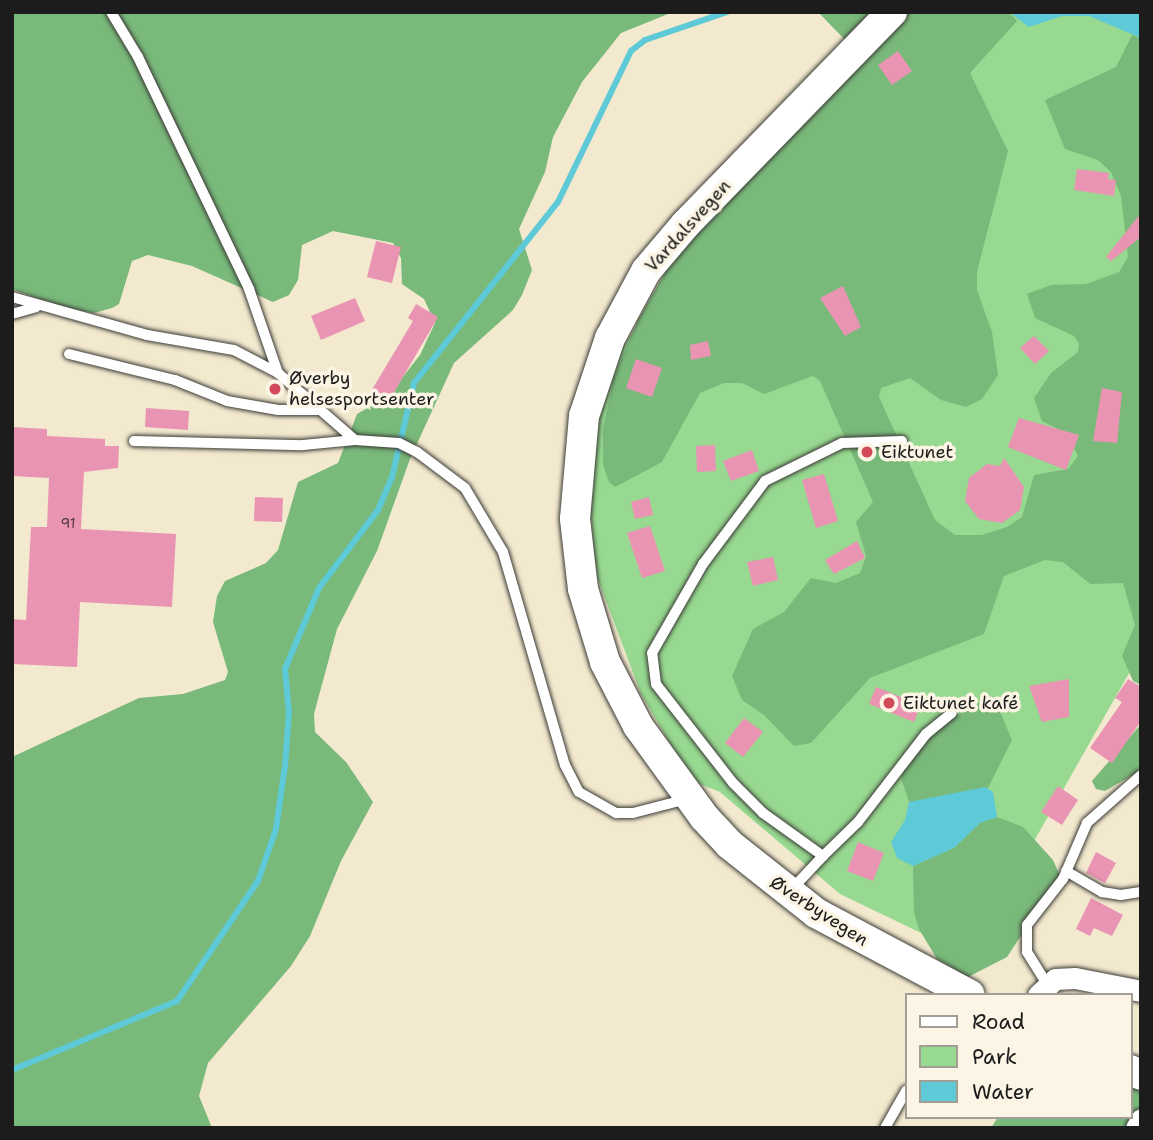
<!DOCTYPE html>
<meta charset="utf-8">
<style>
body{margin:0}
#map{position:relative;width:1153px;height:1140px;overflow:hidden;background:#f2e9ce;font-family:"Shantell Sans",sans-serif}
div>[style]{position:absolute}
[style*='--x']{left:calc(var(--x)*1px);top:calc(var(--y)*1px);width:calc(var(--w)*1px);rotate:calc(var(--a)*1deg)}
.green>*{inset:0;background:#97d990}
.forest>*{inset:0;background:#79b97a}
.water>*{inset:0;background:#5ec9d7}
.stream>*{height:6px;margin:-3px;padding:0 3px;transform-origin:3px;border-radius:3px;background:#5ec9d7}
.building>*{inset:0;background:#ea94b3}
.roads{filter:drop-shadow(0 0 2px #3c3b37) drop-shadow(0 0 2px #3c3b37)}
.service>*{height:10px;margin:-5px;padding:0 5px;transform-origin:5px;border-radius:5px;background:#fff}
.minor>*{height:21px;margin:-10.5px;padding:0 10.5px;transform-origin:10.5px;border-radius:10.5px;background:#fff}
.secondary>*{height:30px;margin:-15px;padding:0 15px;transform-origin:15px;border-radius:15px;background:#fff}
.dots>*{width:19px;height:19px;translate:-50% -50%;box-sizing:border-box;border:4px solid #fcf5e5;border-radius:50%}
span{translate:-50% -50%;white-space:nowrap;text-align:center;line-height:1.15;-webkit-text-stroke:7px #fcf5e5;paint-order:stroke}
.number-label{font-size:14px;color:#503a42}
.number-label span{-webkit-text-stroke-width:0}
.street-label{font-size:18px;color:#1c1c1c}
.poi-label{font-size:18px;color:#1c1c1c}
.left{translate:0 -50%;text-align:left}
.frame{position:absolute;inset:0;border:14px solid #1c1c1c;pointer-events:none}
.legend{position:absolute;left:905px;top:993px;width:228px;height:126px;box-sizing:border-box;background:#fcf5e5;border:2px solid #a29e95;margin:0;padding:9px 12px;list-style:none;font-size:21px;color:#1c1c1c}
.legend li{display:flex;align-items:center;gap:14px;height:35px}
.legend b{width:35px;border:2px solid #a29e95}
</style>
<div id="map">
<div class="green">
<div style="clip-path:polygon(916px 12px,1141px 12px,1141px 652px,969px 956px,840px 894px,720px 792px,692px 781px,641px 694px,596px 574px,588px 486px,597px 419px,615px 358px,704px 225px)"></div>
</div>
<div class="forest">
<div style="clip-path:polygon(12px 12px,673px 12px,621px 33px,582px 82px,553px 137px,545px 172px,519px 229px,532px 270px,522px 295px,513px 310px,454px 363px,410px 459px,377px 551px,337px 629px,314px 714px,315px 732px,346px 762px,373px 802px,341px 861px,310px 936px,291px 966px,208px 1063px,199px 1096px,212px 1128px,12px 1128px,12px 757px,139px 698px,183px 694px,225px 680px,228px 672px,213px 622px,217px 596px,225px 581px,266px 563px,278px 550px,298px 482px,338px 463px,357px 414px,388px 396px,420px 355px,435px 323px,424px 299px,402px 284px,401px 258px,393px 243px,333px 231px,302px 245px,298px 280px,289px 295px,273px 302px,192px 266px,148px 255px,132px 261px,119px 304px,112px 308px,94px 313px,60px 307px,12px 289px)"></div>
<div style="clip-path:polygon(818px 12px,1009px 12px,1017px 21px,970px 73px,1008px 151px,977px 272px,977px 290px,992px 332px,998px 375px,982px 399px,966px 407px,941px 400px,910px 378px,881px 388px,879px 397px,935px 520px,955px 535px,982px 535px,1007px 527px,1022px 517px,1034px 475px,1068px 469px,1078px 456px,1066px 433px,1042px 421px,1034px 398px,1051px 373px,1078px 352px,1079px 343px,1074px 336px,1035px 318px,1027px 294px,1051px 285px,1086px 284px,1119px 272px,1128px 257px,1121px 196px,1111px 172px,1098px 160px,1065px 149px,1045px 100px,1116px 67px,1132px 35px,1141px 38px,1141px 685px,1133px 681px,1122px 656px,1135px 625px,1123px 583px,1090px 584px,1063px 562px,1045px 560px,1004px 576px,984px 634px,870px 678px,811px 743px,794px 746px,764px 715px,742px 700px,732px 676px,753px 629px,784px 612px,811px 578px,836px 583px,860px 573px,866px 556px,856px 522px,873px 502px,820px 381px,813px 376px,764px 394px,742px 383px,724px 383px,700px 393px,662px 462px,615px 487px,609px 482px,603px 465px,603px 429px,614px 377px,638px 320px,678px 250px,851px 46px)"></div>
<div style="clip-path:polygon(981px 702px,998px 707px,1012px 740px,988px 788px,909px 802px,901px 778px,904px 770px,943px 723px)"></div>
<div style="clip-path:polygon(1141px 724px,1141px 770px,1105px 791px,1096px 789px,1092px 781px)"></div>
<div style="clip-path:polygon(997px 817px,1023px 827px,1053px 860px,1060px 876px,1007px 957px,968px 977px,937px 959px,919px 929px,914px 912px,913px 866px,954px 848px,980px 823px)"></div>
<div style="clip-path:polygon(1130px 1077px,1141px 1084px,1141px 1128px,991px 1128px,998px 1117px,1130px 1117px)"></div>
</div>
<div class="water">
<div style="clip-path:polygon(1009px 12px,1141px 12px,1141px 38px,1089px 16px,1062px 16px,1029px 27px)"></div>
<div style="clip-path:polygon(985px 787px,993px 792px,997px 817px,980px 823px,954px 848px,913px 866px,897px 858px,891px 842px,905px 820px,909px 802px)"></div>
</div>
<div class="stream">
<div style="--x:12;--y:1070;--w:179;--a:-22.7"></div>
<div style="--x:177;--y:1001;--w:145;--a:-56"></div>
<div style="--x:258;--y:881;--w:55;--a:-70.9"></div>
<div style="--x:276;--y:829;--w:64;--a:-81.9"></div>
<div style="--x:285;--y:766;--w:54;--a:-85.8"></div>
<div style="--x:289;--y:712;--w:43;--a:-95.3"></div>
<div style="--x:285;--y:669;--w:88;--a:-67.2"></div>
<div style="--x:319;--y:588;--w:98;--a:-52.9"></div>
<div style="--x:378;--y:510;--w:36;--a:-67"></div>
<div style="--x:392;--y:477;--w:97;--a:-76.8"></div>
<div style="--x:414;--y:383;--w:231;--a:-51.5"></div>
<div style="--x:558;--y:202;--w:168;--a:-64.2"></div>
<div style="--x:631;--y:51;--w:18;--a:-38"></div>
<div style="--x:645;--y:40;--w:87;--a:-18.9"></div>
</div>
<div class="building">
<div style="clip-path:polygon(898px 51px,912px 71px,892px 85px,878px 65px)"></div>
<div style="clip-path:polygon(1077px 169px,1109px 173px,1108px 179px,1116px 180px,1114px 196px,1074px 190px)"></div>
<div style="clip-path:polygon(1141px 213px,1141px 237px,1111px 261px,1106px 257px)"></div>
<div style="clip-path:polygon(376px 241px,401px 247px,392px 283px,367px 277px)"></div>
<div style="clip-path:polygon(843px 286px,861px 327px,845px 336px,820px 298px)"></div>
<div style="clip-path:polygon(355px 298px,365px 321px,321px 340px,311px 316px)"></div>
<div style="clip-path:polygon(416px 304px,438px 317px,385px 408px,367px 398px,413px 321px,408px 318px)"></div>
<div style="clip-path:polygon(1034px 336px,1049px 351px,1035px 364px,1020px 348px)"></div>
<div style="clip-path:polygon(708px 341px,711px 356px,691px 360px,690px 345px)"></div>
<div style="clip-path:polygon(636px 359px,662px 368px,652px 397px,626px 388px)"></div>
<div style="clip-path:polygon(1102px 388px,1122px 392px,1117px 443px,1093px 441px)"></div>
<div style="clip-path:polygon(146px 408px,189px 411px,188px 430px,145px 427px)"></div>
<div style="clip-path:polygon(1019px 418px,1079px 435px,1066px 470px,1008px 447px)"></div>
<div style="clip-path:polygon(12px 427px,47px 429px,47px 436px,105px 439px,105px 446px,119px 446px,118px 468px,84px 472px,81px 529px,176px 534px,172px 607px,80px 602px,77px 667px,12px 664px,12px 619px,26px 620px,31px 527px,47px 527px,49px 478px,12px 476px)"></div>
<div style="clip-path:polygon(715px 445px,716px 471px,697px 472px,696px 446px)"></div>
<div style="clip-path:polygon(752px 450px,759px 471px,731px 481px,723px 461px)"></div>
<div style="clip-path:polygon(1004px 458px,1024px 487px,1020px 510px,1002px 523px,979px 519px,965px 501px,969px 478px,987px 464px,1000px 466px)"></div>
<div style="clip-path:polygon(824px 474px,838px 521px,816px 528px,802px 480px)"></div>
<div style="clip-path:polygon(255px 497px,283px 498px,282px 522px,254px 521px)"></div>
<div style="clip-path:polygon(649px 497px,653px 515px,635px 519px,631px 502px)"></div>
<div style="clip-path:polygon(650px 526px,665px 571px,642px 578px,627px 533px)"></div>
<div style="clip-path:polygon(857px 541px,865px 558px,834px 574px,825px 560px)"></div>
<div style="clip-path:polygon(773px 557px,778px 580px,753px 586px,747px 562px)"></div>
<div style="clip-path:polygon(1069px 679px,1069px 717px,1042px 722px,1029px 686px)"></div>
<div style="clip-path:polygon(1128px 679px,1141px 687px,1141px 721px,1112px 763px,1090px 748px,1122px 702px,1115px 698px)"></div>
<div style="clip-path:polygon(876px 687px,921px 705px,914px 722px,869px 704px)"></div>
<div style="clip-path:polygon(744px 718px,763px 732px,743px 757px,725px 743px)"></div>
<div style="clip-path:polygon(1058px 786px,1078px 800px,1062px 825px,1041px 812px)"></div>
<div style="clip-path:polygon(858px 842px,884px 853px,873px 881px,847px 871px)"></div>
<div style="clip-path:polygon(1096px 852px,1116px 863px,1105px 883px,1086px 873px)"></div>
<div style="clip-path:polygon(1091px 898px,1123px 915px,1112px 936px,1094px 928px,1090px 936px,1076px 929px)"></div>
</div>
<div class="roads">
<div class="service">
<div style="--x:111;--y:12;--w:52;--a:59"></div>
<div style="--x:138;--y:57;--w:257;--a:64.4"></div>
<div style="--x:249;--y:289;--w:89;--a:71"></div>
<div style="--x:278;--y:373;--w:102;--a:41"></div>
<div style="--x:12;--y:297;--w:140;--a:15.7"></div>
<div style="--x:147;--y:335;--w:88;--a:9.8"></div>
<div style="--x:234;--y:350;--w:50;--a:27.6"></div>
<div style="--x:12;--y:314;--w:25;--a:-16"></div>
<div style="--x:69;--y:354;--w:109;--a:13.8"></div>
<div style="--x:175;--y:380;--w:56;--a:22"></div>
<div style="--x:227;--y:401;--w:52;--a:10"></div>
<div style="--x:278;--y:410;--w:42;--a:0"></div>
<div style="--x:134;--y:441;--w:169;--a:1.4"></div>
<div style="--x:303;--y:445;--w:52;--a:-5.5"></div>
<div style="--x:355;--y:440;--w:44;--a:3.9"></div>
<div style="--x:399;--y:443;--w:20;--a:27"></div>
<div style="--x:417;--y:452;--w:60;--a:36.9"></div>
<div style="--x:465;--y:488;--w:74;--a:59.3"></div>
<div style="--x:503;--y:552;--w:222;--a:73.8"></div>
<div style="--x:565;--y:765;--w:30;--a:63"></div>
<div style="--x:579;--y:792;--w:43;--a:29.6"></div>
<div style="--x:616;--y:813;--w:17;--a:0"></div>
<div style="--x:633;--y:813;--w:56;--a:-14.5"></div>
<div style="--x:823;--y:856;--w:49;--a:-44.2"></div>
<div style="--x:858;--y:822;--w:111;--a:-52.3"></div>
<div style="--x:926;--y:734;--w:33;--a:-39"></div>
<div style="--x:1066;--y:871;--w:42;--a:30.3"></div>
<div style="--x:1102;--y:892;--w:19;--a:9"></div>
<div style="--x:1121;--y:895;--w:20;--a:-9"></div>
<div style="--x:791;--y:890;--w:47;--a:-46.7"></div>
<div style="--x:823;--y:856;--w:74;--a:-144.4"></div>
<div style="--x:763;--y:813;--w:42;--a:-135"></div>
<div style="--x:733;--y:783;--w:125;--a:-127.9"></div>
<div style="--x:656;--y:684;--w:31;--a:-97"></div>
<div style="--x:652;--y:653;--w:103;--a:-60.2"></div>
<div style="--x:703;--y:564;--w:104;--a:-53.2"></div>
<div style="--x:765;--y:481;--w:86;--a:-26.3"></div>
<div style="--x:842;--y:443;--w:60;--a:-1.9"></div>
<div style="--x:1047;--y:984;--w:38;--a:-122"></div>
<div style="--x:1027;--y:952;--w:27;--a:-90"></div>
<div style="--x:1027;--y:925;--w:58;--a:-52"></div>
<div style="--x:1063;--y:879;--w:61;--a:-66.8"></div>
<div style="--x:1087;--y:823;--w:72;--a:-41.6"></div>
<div style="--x:885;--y:1128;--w:43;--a:-60.4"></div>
</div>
<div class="minor">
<div style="--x:1038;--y:995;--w:23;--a:-43"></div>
<div style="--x:1055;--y:979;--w:20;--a:-3"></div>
<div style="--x:1075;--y:978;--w:67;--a:11.1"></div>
<div style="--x:1136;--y:1128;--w:10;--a:-61"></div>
</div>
<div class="secondary">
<div style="--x:892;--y:12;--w:297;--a:134.2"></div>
<div style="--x:685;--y:225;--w:60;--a:130.3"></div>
<div style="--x:646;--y:271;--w:76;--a:118.2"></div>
<div style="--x:610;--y:338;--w:82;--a:108.4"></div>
<div style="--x:584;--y:416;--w:103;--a:95"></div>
<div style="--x:575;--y:519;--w:70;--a:83.5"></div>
<div style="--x:583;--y:589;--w:76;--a:73.2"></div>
<div style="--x:605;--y:662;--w:72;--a:62.7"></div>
<div style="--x:638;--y:726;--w:112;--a:54"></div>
<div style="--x:704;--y:817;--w:37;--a:47"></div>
<div style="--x:729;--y:844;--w:111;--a:38.4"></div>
<div style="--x:816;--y:913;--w:174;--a:28"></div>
<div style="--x:1130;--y:1070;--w:12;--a:24"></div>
</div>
</div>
<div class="dots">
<div style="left:275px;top:389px;background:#d1495b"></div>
<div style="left:867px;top:452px;background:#d1495b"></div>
<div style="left:889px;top:703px;background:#d1495b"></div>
</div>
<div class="number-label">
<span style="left:68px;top:523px">91</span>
</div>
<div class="street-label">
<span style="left:688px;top:226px;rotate:-48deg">Vardalsvegen</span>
<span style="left:819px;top:911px;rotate:33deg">Øverbyvegen</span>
</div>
<div class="poi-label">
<span class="left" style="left:289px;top:389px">Øverby<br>helsesportsenter</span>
<span class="left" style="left:881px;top:452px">Eiktunet</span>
<span class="left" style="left:903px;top:703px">Eiktunet kafé</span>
</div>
<div class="frame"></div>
<ul class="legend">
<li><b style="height:9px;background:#fff"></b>Road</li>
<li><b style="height:19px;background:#97d990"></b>Park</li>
<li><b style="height:19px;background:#5ec9d7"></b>Water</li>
</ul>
</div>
